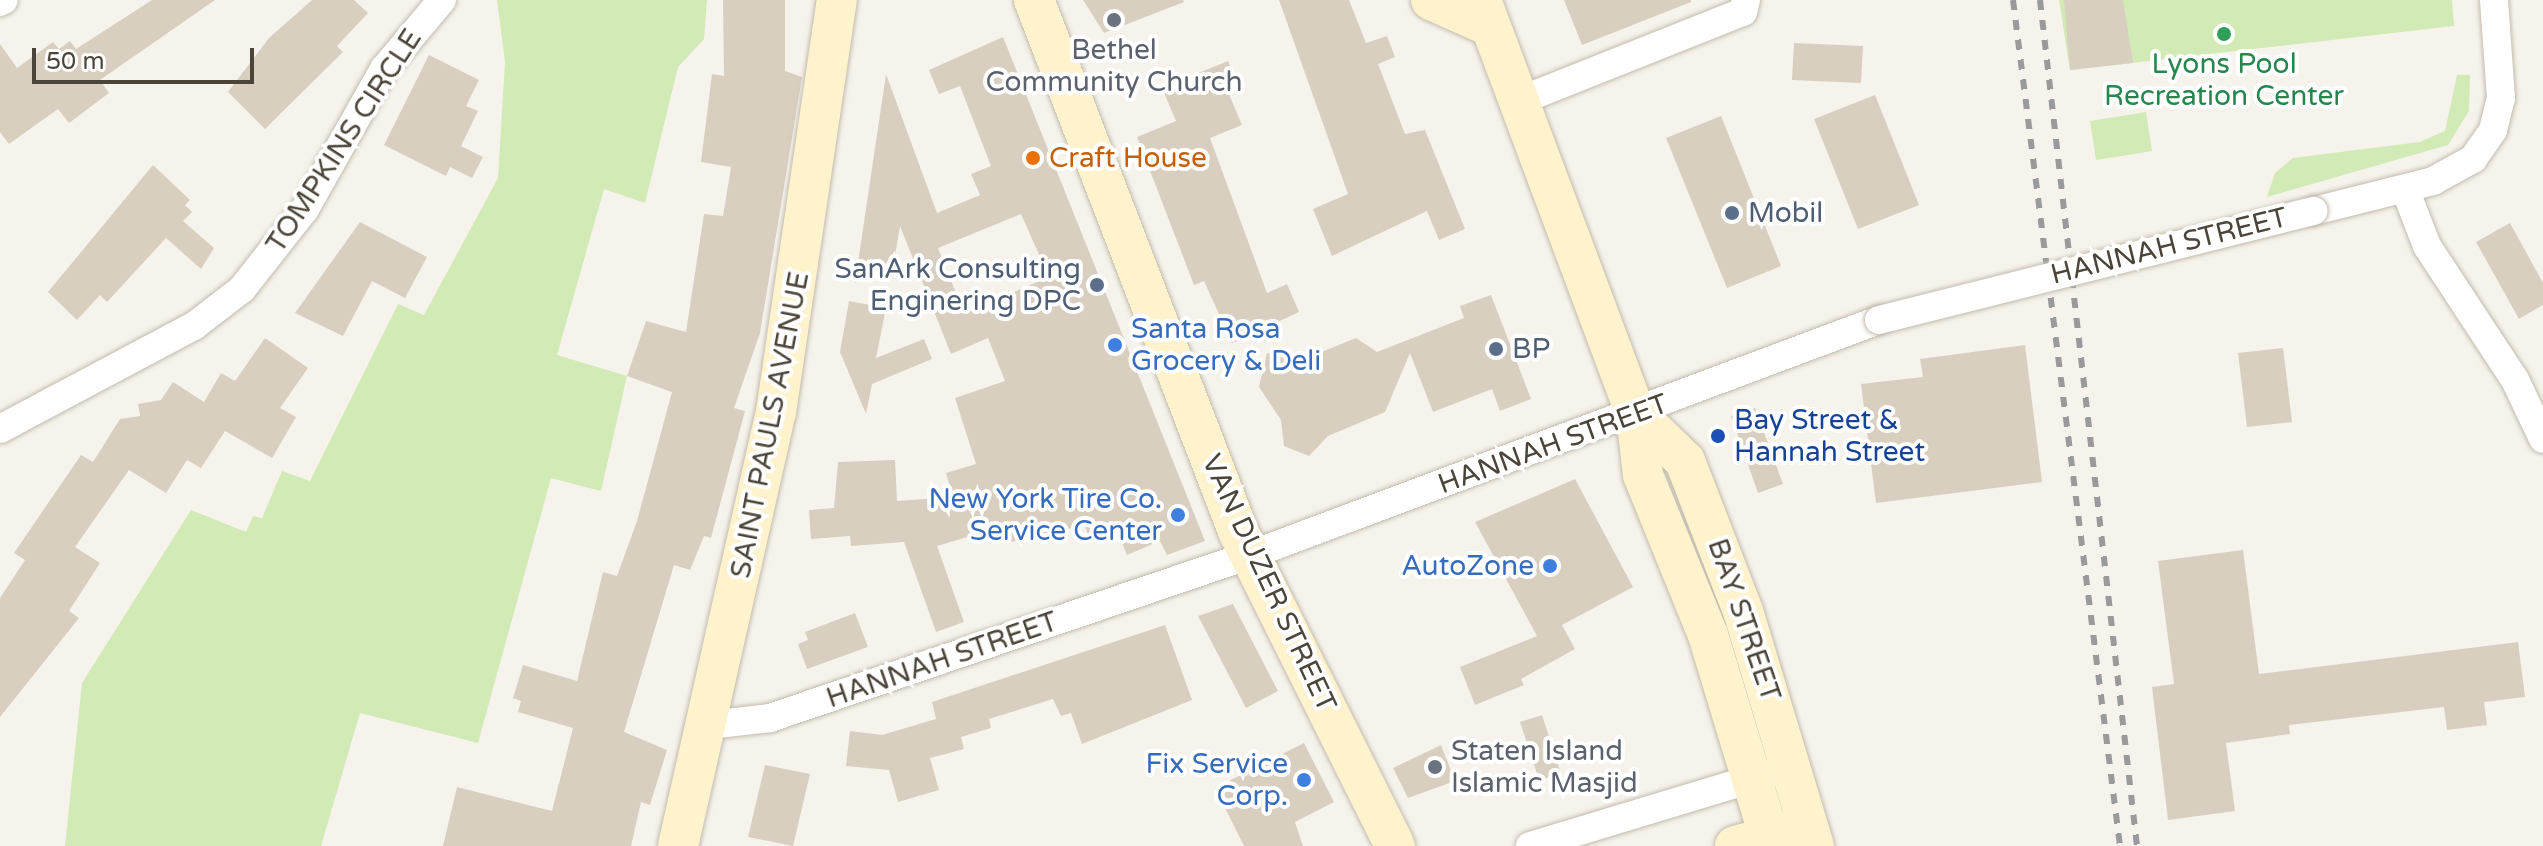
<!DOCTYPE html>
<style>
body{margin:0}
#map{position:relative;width:2543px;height:846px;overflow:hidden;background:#f6f3ec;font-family:"Varela Round",sans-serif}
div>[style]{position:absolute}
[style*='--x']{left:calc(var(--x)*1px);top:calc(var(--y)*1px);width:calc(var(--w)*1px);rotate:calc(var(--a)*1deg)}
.green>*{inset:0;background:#d2eab5}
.building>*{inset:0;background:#d8cfc1}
.roads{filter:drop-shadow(0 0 2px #c2bbae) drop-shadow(0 0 2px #c2bbae)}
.street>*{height:28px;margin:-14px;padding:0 14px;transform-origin:14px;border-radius:14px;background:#fff}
.secondary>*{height:40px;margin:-20px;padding:0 20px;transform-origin:20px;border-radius:20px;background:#fff3cd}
.rail>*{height:6px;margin-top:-3px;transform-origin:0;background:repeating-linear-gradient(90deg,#9a9a9a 0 10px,transparent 0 20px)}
.bridges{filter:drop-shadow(0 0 2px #c2bbae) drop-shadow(0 0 2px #c2bbae)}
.street-bridge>*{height:28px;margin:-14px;padding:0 14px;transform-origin:14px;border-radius:14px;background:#fff}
.dots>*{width:22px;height:22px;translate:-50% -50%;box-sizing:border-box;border:4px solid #fff;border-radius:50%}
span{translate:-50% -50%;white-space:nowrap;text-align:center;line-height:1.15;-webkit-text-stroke:8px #fff;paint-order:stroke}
.worship-label{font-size:28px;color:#5b616d}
.left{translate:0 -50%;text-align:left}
.leisure-label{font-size:28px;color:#27864d}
.street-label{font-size:28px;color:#4b4439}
.food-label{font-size:28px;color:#c56008}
.service-label{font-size:28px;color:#4e5e75}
.right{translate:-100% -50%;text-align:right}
.shop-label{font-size:28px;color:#366cbe}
.transit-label{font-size:28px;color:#164399}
.scale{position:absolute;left:32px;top:48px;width:222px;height:36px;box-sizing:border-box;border:4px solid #4b4439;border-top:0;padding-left:10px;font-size:24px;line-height:28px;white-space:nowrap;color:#4b4439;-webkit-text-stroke:6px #fff;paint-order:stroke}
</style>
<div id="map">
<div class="green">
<div style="clip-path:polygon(497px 0,707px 0,704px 39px,678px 67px,645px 203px,604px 189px,557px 355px,627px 376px,601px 491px,551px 478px,478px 743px,360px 713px,321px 846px,65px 846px,82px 683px,191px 510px,246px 532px,253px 516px,262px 518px,282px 471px,310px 481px,398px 304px,424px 315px,498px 178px,505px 62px)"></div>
<div style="clip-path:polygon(2059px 0,2452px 0,2454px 26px,2070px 70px)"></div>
<div style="clip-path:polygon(2457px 75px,2470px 75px,2469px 111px,2448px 145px,2267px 197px,2275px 173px,2293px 158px,2420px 142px,2445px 131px)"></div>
<div style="clip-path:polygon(2146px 112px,2152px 151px,2096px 160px,2090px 121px)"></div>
</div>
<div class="building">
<div style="clip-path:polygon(152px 0,215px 0,100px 80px,109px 93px,69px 123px,58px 109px,9px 144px,0 132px,0 44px,17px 68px,53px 42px,59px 49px,70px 41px,76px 49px)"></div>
<div style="clip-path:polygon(312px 0,354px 0,368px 13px,337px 46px,343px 52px,265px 129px,228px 92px,269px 38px)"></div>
<div style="clip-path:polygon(723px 0,785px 0,785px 71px,802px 77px,760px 333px,734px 408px,745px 411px,711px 538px,704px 536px,690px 570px,674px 565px,624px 732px,667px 750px,650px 805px,641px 802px,631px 846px,443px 846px,457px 787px,552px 811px,573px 728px,518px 712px,521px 701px,513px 698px,523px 665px,577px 681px,603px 572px,617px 576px,637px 521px,672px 392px,627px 376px,646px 321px,686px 332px,704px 214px,723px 216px,731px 167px,701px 162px,712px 74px,724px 76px)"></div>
<div style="clip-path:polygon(1083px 0,1183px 0,1184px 2px,1104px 33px)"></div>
<div style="clip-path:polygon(1279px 0,1349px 0,1366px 43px,1387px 36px,1395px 57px,1378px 64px,1405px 134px,1425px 130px,1465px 229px,1439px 240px,1427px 211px,1332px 256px,1313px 209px,1348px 194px)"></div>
<div style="clip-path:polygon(1564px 0,1691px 0,1691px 2px,1582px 45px)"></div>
<div style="clip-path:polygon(2064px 0,2123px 0,2133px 63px,2070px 70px)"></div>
<div style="clip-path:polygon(evenodd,1003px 37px,1205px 541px,1167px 555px,1160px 541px,1127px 555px,1116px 528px,1089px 538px,1084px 523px,1043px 539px,1040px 531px,1012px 542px,1005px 526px,937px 546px,964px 622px,936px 632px,904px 542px,851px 546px,850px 536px,811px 539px,809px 510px,834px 508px,838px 462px,895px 460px,897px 501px,953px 497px,946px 473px,976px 464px,955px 398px,1005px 381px,988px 338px,951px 354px,900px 226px,893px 267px,855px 283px,886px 74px,937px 213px,980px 195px,971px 174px,991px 166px,960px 86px,939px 94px,929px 70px,1003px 37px,1021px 214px,1049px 277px,964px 313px,938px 248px,1021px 214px)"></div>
<div style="clip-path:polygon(1794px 43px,1863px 46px,1861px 83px,1792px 80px)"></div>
<div style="clip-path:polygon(429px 55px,479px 80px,466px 106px,478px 111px,461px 146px,483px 157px,472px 178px,450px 167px,446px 176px,384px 145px)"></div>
<div style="clip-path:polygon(1228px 61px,1239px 87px,1228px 92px,1242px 125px,1210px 138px,1267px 293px,1287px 284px,1299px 312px,1232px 343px,1204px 281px,1194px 285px,1137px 137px,1176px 121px,1162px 88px)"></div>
<div style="clip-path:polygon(1875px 95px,1919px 205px,1858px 229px,1814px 119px)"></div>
<div style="clip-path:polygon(1721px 116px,1781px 266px,1727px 288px,1666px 138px)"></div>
<div style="clip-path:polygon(153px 165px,190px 200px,185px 205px,192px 212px,183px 221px,214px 248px,201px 269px,166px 238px,107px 302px,100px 295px,77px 320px,48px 292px)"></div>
<div style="clip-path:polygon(360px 222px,427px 257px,405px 298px,372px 281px,343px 336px,295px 313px)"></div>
<div style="clip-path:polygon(2510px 223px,2543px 283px,2543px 305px,2519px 319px,2476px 242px)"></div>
<div style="clip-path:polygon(1491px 295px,1531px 399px,1500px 411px,1492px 389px,1433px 412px,1410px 353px,1385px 412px,1328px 436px,1309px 456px,1284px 446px,1281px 420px,1259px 387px,1267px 353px,1297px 362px,1356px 338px,1377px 352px,1464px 318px,1460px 306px)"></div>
<div style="clip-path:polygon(849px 301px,886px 308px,876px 358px,924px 339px,932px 359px,872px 384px,866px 414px,840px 352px)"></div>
<div style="clip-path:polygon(265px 338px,308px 368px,280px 408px,296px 417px,272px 458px,225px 431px,201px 468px,187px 460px,166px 493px,129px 470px,75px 547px,100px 563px,69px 611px,79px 618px,0 717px,0 598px,25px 560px,14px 553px,81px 455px,93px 462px,120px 419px,140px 416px,138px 404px,161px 400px,173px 382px,204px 402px,221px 373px,235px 381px)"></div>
<div style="clip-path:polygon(2025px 345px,2042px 482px,1876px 503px,1861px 384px,1923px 377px,1920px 359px)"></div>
<div style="clip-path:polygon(2283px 348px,2292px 422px,2247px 427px,2238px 353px)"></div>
<div style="clip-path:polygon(1755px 408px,1783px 484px,1758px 493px,1731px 416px)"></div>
<div style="clip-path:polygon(1575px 479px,1633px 587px,1562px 625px,1575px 649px,1521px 679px,1524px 685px,1475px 705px,1460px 667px,1537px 636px,1475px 522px)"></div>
<div style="clip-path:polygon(2243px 550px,2259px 674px,2518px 642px,2525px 697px,2484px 702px,2487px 725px,2447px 730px,2444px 707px,2289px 725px,2290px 734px,2226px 743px,2235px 811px,2168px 820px,2152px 687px,2174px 684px,2158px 561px)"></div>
<div style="clip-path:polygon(1233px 604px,1278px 691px,1246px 708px,1198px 616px)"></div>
<div style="clip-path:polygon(855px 613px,868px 647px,807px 669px,798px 644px,808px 640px,805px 632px)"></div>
<div style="clip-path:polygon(1165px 625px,1192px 700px,1082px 744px,1071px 713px,1061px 716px,1053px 699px,989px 719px,991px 728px,961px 737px,964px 749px,930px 758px,939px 790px,898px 802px,889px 770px,846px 766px,850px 731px,882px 735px,936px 719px,932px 702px)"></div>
<div style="clip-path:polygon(1542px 715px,1561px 774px,1539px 780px,1520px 722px)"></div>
<div style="clip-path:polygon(1304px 743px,1334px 802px,1295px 822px,1303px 846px,1244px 846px,1215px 788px)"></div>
<div style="clip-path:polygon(1441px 745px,1455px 781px,1408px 798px,1393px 768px)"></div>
<div style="clip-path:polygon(765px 765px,810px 774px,793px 846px,748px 837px)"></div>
</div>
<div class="roads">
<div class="street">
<div style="--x:0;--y:2;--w:4;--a:-27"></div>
<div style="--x:1514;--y:103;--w:246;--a:-21.7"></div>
<div style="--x:1743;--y:12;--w:12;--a:-76"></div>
<div style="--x:2405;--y:189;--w:61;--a:68.9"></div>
<div style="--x:2427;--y:246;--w:160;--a:56.7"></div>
<div style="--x:2515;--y:380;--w:65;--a:64.6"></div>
<div style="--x:2314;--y:211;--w:123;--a:-14.1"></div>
<div style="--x:2433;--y:181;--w:46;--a:-28.8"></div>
<div style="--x:2473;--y:159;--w:35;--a:-55"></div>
<div style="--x:2493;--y:130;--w:33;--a:-76"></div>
<div style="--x:2501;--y:98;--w:98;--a:-94.1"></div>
<div style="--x:0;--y:429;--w:220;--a:-28"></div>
<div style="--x:194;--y:326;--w:61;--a:-37.6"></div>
<div style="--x:242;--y:289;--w:102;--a:-51.8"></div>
<div style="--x:305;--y:209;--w:161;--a:-60.6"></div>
<div style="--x:384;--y:69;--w:90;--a:-50"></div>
<div style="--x:709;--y:725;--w:61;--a:-6.5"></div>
<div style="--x:770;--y:718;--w:507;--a:-18.76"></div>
<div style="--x:1250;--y:555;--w:671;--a:-20.49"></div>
<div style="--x:1530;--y:846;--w:250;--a:-16.8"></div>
</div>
<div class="secondary">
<div style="--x:1034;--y:0;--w:569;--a:68.98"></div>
<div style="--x:1238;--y:531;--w:352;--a:63.5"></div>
<div style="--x:1431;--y:0;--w:59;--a:24"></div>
<div style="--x:1481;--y:0;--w:442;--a:69.5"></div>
<div style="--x:1636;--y:414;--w:61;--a:83.5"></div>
<div style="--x:1643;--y:475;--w:173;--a:67.9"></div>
<div style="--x:1708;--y:635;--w:220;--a:73.1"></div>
<div style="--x:1636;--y:414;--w:68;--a:43.8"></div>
<div style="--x:1685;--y:461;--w:161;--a:68.9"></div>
<div style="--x:1743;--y:611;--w:245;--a:73.2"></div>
<div style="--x:678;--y:846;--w:445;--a:-77.3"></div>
<div style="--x:776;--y:412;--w:416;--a:-81.6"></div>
<div style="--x:1735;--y:846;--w:60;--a:-15.4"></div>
</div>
</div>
<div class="rail">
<div style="--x:2013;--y:0;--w:853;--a:82.79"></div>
<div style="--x:2040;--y:0;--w:852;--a:83.46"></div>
</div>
<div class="bridges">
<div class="street-bridge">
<div style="--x:1879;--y:320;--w:448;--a:-14.1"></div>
</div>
</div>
<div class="dots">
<div style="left:1114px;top:20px;background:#6b7280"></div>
<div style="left:2224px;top:34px;background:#2e9e5b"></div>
<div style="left:1033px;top:158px;background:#e8710a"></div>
<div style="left:1732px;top:213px;background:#5c6f8a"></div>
<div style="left:1097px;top:285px;background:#5c6f8a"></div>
<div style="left:1115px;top:345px;background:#3f7fe0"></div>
<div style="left:1496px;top:349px;background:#5c6f8a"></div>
<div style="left:1718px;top:436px;background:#1a4fb4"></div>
<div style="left:1178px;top:515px;background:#3f7fe0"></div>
<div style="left:1550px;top:566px;background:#3f7fe0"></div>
<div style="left:1435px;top:767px;background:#6b7280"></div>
<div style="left:1304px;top:780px;background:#3f7fe0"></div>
</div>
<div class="worship-label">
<span style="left:1114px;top:66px">Bethel<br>Community Church</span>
<span class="left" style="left:1451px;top:767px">Staten Island<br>Islamic Masjid</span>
</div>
<div class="leisure-label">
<span style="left:2224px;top:80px">Lyons Pool<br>Recreation Center</span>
</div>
<div class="street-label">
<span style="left:344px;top:141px;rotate:-57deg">TOMPKINS CIRCLE</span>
<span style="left:2169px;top:246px;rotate:-14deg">HANNAH STREET</span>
<span style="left:770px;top:425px;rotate:-79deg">SAINT PAULS AVENUE</span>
<span style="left:1553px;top:444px;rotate:-20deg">HANNAH STREET</span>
<span style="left:1269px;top:583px;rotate:65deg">VAN DUZER STREET</span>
<span style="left:1744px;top:620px;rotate:71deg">BAY STREET</span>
<span style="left:942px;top:660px;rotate:-19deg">HANNAH STREET</span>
</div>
<div class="food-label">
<span class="left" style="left:1049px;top:158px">Craft House</span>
</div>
<div class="service-label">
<span class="left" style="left:1748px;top:213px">Mobil</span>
<span class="right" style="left:1081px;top:285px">SanArk Consulting<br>Enginering DPC</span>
<span class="left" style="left:1512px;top:349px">BP</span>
</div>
<div class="shop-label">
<span class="left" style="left:1131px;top:345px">Santa Rosa<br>Grocery &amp; Deli</span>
<span class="right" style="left:1162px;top:515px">New York Tire Co.<br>Service Center</span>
<span class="right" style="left:1534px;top:566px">AutoZone</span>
<span class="right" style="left:1288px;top:780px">Fix Service<br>Corp.</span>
</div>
<div class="transit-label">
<span class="left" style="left:1734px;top:436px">Bay Street &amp;<br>Hannah Street</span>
</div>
<div class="scale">50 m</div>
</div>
